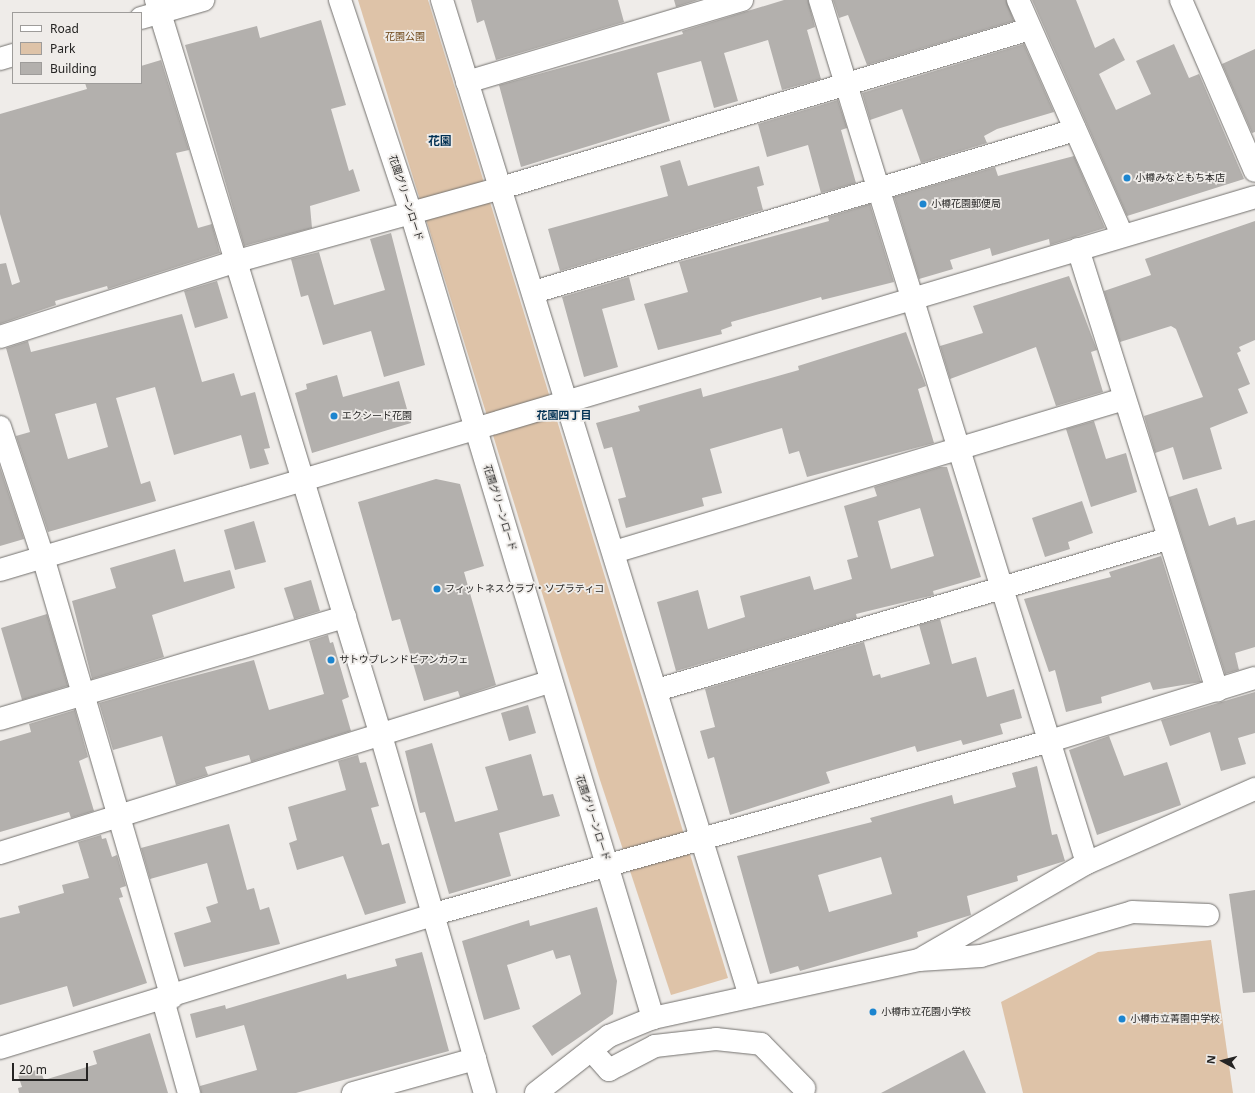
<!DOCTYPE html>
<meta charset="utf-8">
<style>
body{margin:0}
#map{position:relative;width:1255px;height:1093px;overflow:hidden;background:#efece9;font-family:"Noto Sans","Noto Sans JP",sans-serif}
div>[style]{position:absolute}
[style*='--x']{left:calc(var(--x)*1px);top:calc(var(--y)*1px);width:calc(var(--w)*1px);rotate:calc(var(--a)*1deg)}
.green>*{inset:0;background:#dec3a8}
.building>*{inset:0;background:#b3b0ad}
.roads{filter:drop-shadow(0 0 1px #73716e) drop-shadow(0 0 1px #73716e)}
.minor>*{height:22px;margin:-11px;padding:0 11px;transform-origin:11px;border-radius:11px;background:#fff}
.highway>*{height:22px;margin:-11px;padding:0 11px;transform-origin:11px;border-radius:11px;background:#fff}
.dots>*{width:11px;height:11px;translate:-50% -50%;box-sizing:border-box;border:2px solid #efece9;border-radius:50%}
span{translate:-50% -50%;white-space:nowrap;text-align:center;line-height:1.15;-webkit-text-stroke:3.5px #efece9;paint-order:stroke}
.park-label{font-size:10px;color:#6e4617}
.poi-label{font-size:10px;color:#252423}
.left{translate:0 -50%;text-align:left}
.street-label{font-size:10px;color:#252423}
.neighbourhood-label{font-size:11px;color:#003053;font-weight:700}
.quarter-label{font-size:12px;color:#003053;font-weight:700}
.legend{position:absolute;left:12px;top:12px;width:130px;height:72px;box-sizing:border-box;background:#efece9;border:1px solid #9e9c9a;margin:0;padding:5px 7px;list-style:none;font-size:12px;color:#252423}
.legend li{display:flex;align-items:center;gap:8px;height:20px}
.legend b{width:20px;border:1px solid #9e9c9a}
.north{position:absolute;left:1203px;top:1041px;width:40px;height:40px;-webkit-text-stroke:3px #efece9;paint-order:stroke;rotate:277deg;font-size:11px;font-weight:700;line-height:16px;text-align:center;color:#252423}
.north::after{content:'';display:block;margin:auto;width:14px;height:18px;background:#252423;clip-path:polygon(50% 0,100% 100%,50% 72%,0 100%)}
.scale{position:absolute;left:12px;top:1063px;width:76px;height:18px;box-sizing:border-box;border:2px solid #252423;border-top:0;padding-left:5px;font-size:12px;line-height:14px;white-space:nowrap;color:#252423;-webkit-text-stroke:3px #efece9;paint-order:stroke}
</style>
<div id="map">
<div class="green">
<div style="clip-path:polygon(358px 0,428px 0,728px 978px,671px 995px,600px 780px)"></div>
<div style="clip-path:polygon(1211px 940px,1233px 1093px,1023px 1093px,1001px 1002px,1098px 952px)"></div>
</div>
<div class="building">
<div style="clip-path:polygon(471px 0,618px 0,624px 22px,496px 60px,484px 20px,477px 23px)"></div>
<div style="clip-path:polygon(674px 0,698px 0,676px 7px)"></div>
<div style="clip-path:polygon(784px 0,808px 0,815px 27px,807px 30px,821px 79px,782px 90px,768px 40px,724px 53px,738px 101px,714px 108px,701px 61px,657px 73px,670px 121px,521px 167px,499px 85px,683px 34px,682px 31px)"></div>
<div style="clip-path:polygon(833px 0,1006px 0,1014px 21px,867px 65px,848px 15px,839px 18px)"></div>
<div style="clip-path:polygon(1032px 0,1076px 0,1095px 48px,1114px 38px,1125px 60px,1099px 74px,1116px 110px,1151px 94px,1136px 61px,1174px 44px,1189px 78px,1199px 74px,1244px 179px,1127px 216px)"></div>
<div style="clip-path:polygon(321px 20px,346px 105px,331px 109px,349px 171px,353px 169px,360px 191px,310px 206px,312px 228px,244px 246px,185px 45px,257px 26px,260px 38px)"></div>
<div style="clip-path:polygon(1024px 44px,1054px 112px,997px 129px,984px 136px,987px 143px,921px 163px,902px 109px,870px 120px,862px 93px)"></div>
<div style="clip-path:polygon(1255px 49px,1255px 132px,1252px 133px,1222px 64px)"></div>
<div style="clip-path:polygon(161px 60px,189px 150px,176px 153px,198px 228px,212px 224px,220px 253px,108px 289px,107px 286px,55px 301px,56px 305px,0 324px,0 264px,6px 263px,12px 285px,20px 282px,0 214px,0 114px,87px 89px,85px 83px,141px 83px,141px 66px)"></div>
<div style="clip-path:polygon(838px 100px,847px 128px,841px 130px,856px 183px,821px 193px,808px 145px,767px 157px,758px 124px)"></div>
<div style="clip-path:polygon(1074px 156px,1105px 228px,1050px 245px,1049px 239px,992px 256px,990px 248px,950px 260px,953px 269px,919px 279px,894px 197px,995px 167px,998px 176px)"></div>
<div style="clip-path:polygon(680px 160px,688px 186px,759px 166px,764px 185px,757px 187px,763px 210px,560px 271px,548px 229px,668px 196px,660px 166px)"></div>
<div style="clip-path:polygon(870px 204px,894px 282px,822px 300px,821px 297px,731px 322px,732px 326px,721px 330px,722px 334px,658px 350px,644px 304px,688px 292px,679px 262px,829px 221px,828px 217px)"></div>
<div style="clip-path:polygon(1255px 221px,1255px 340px,1239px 347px,1241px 351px,1237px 353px,1250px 384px,1238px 389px,1248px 413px,1210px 428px,1222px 469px,1183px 480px,1173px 447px,1155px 453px,1144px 416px,1203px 397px,1176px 329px,1171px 326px,1120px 342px,1104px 291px,1151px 275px,1145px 259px)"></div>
<div style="clip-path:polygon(391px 233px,425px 365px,384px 377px,371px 331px,323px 345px,308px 295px,301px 297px,291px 259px,319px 252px,334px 305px,385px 290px,370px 239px)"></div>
<div style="clip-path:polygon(1069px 276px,1097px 350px,1091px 352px,1103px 392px,1056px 406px,1036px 347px,950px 379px,940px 346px,983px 333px,973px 306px)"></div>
<div style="clip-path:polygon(629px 277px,635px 300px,602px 309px,618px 367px,584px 377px,562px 297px)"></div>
<div style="clip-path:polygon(217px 281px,228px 318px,195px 328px,184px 291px)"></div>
<div style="clip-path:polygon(evenodd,182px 314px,202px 382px,234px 373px,241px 396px,255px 392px,270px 448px,264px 449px,269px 464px,250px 469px,241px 435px,174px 455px,155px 387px,116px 398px,141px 484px,150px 481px,156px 501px,48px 532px,16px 436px,30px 432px,6px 348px,28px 341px,31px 352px,182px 314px,96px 403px,108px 447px,68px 459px,55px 414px,96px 403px)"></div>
<div style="clip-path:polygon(906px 332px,926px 386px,918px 389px,934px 443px,807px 477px,799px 451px,789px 454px,782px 428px,710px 449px,722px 493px,702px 498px,704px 506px,626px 528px,618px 499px,626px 497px,612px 447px,604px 449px,596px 423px,640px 411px,638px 406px,701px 388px,703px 397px,799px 370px,798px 366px)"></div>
<div style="clip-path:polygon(337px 375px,343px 397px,399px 381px,411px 423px,312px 453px,295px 393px,307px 389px,306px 384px)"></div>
<div style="clip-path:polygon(1094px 421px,1106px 459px,1126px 453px,1137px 492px,1091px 507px,1066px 429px)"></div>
<div style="clip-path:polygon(0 467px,24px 539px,0 546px)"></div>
<div style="clip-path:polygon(evenodd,940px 467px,947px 467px,981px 577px,933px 591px,934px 595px,856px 614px,857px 618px,676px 671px,657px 602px,698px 590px,708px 629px,745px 617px,740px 596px,810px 576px,814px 590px,852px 579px,847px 560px,858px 557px,844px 506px,877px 496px,874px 487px,940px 467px,920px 508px,934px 556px,891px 569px,878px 521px,920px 508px)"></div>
<div style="clip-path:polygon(436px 479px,460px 484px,484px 566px,464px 572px,496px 685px,460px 697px,458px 691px,424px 701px,400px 619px,392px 621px,358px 502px)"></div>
<div style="clip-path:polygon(1197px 488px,1209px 526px,1235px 517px,1237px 525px,1255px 520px,1255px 647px,1235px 653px,1239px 670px,1225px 674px,1169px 497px)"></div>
<div style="clip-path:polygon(1082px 501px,1093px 533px,1068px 542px,1070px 549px,1045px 557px,1032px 518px)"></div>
<div style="clip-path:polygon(254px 521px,266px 562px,235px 570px,224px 530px)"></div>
<div style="clip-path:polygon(175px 549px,184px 582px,230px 570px,235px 588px,152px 615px,164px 657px,92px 679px,72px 601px,116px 588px,110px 568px)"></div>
<div style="clip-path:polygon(1161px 556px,1201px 682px,1153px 690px,1150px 682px,1101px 697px,1102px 703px,1066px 712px,1055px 670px,1049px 672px,1024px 599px,1111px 577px,1109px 572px)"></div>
<div style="clip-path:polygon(311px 580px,320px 611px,294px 619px,284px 588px)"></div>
<div style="clip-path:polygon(47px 614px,68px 686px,22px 700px,1px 628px)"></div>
<div style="clip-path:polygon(940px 619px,952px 664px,976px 657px,987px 697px,1014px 689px,1022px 718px,1000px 724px,1003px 734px,963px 745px,961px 740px,917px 752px,915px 746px,826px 772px,830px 783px,730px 815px,714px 757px,708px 759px,700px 731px,715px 727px,705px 689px,864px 642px,873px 676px,880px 674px,881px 678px,930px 664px,919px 625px)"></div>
<div style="clip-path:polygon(328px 635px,330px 643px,333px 642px,349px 697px,342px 700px,351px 731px,251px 762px,249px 755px,205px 767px,208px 775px,176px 785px,162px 736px,113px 750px,99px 703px,171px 682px,254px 660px,269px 710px,324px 694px,309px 641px)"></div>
<div style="clip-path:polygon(1255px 692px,1255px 733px,1238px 738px,1246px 764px,1221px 771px,1210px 732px,1170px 746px,1161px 720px)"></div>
<div style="clip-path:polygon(528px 705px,536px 733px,509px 741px,501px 713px)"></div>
<div style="clip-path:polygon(75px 710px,88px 757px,79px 761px,94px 811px,71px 818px,69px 812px,0 832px,0 741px,31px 732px,29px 724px)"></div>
<div style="clip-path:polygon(1109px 736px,1124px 776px,1167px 762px,1181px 805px,1097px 835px,1069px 750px)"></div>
<div style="clip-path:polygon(432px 743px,455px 822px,498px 810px,485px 767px,531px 754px,543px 796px,553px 794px,560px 816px,499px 833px,511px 876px,449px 894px,425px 812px,420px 813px,405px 751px)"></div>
<div style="clip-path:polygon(358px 755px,360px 763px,366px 762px,379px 806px,371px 808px,382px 845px,389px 843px,406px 903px,365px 915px,343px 856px,297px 870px,289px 843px,297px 840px,288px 807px,346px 790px,338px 761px)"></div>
<div style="clip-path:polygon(evenodd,1037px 766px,1052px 835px,1057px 834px,1065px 861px,1017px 876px,1018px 881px,967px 896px,971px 915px,917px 932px,918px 937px,800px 971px,798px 966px,770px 974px,737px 856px,872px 822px,870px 818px,952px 795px,954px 804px,1016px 787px,1012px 773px,1037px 766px,881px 857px,892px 894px,829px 912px,818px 875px,881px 857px)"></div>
<div style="clip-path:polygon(229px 824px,247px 890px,254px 888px,260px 910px,269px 907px,280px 944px,184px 967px,174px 933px,211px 922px,206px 907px,218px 903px,207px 863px,150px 879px,141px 848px)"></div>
<div style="clip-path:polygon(101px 835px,102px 839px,106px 838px,112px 857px,117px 855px,126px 886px,120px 888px,123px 897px,119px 898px,147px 983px,73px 1007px,67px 986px,0 1005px,0 918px,20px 913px,18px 906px,64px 893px,62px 885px,89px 878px,78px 842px)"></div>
<div style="clip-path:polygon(1255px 890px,1255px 992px,1243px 993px,1229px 894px)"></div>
<div style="clip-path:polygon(597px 907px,617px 981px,613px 1014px,552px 1056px,532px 1026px,581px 994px,570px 955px,556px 959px,553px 950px,507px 965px,520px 1009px,484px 1020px,462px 941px,529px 920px,530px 926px)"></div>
<div style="clip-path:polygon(422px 952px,449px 1051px,296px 1093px,201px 1093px,200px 1086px,257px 1070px,244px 1025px,196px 1038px,190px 1014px,225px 1005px,226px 1009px,346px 974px,347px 979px,397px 966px,395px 959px)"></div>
<div style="clip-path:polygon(150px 1033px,168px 1093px,19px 1093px,18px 1088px,22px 1087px,18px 1075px,40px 1069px,44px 1080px,97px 1064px,93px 1051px)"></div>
<div style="clip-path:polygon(964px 1050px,986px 1093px,881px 1093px)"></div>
</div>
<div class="roads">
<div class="minor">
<div style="--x:156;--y:0;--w:766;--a:72.99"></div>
<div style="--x:380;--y:732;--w:376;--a:73.8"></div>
<div style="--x:340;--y:0;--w:225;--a:71.6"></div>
<div style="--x:411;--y:213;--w:841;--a:73.27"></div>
<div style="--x:442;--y:0;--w:1043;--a:72.82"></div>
<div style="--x:820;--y:0;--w:903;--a:72.81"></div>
<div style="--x:1018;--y:0;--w:257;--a:66.1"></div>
<div style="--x:1181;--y:0;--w:186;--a:66.6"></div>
<div style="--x:467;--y:82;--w:287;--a:-16.6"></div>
<div style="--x:1078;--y:249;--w:463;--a:72.5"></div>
<div style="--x:534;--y:292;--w:565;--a:-16.67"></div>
<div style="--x:0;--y:337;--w:246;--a:-17.8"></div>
<div style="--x:234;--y:262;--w:277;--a:-15.5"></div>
<div style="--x:501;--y:188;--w:552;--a:-16.73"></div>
<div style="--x:0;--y:427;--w:137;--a:71.7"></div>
<div style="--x:43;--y:557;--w:459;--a:73.7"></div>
<div style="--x:614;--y:552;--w:532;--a:-16.7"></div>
<div style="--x:0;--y:570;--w:1309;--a:-16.55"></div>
<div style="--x:657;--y:690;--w:532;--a:-16.49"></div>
<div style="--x:0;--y:719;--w:360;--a:-16.5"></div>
<div style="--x:0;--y:853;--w:575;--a:-17.3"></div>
<div style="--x:924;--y:957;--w:188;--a:-30"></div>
<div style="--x:1087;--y:863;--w:184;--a:-23.8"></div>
<div style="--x:163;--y:1000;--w:97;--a:74.4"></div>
<div style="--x:0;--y:1048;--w:451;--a:-17.1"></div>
<div style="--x:431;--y:915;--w:643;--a:-15.7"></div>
<div style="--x:1050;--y:741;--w:214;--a:-17.1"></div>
<div style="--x:591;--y:1050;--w:27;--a:48"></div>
<div style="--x:609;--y:1070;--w:52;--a:-27.6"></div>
<div style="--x:655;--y:1046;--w:61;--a:-6.5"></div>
<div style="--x:716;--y:1039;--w:45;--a:6.3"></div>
<div style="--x:761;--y:1044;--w:62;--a:45.7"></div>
<div style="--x:353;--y:1093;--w:127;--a:-15.6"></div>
<div style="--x:536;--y:1093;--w:93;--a:-38"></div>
<div style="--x:609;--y:1036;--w:48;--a:-22.2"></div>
<div style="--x:653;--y:1018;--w:272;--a:-12.3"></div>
<div style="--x:919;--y:960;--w:62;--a:-3.7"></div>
<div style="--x:981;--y:956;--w:157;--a:-16.2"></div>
<div style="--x:1132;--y:912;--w:76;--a:2.3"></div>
</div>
<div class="highway">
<div style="--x:141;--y:18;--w:65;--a:-16.2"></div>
<div style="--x:0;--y:59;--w:14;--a:-17"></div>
</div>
</div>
<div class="dots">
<div style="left:1127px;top:178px;background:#1c85cf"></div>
<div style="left:923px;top:204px;background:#1c85cf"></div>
<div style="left:334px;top:416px;background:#1c85cf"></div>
<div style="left:437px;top:589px;background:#1c85cf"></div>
<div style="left:331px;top:660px;background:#1c85cf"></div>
<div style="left:873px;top:1012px;background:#1c85cf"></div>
<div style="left:1122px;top:1019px;background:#1c85cf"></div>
</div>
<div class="park-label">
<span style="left:405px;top:37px">花園公園</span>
</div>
<div class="poi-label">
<span class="left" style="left:1135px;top:178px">小樽みなともち本店</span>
<span class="left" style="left:931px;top:204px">小樽花園郵便局</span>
<span class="left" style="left:342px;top:416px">エクシード花園</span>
<span class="left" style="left:445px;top:589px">フィットネスクラブ・ソプラティコ</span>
<span class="left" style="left:339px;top:660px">サトウブレンドビアンカフェ</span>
<span class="left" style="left:881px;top:1012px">小樽市立花園小学校</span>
<span class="left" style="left:1130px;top:1019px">小樽市立菁園中学校</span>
</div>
<div class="street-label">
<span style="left:406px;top:198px;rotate:72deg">花園グリーンロード</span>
<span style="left:500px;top:508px;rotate:73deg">花園グリーンロード</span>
<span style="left:593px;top:818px;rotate:72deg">花園グリーンロード</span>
</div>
<div class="neighbourhood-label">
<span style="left:564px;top:415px">花園四丁目</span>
</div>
<div class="quarter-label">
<span style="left:440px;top:141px">花園</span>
</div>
<ul class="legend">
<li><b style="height:5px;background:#fff"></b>Road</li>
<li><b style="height:11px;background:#dec3a8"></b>Park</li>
<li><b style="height:11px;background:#b3b0ad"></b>Building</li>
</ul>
<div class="north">N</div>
<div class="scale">20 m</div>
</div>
